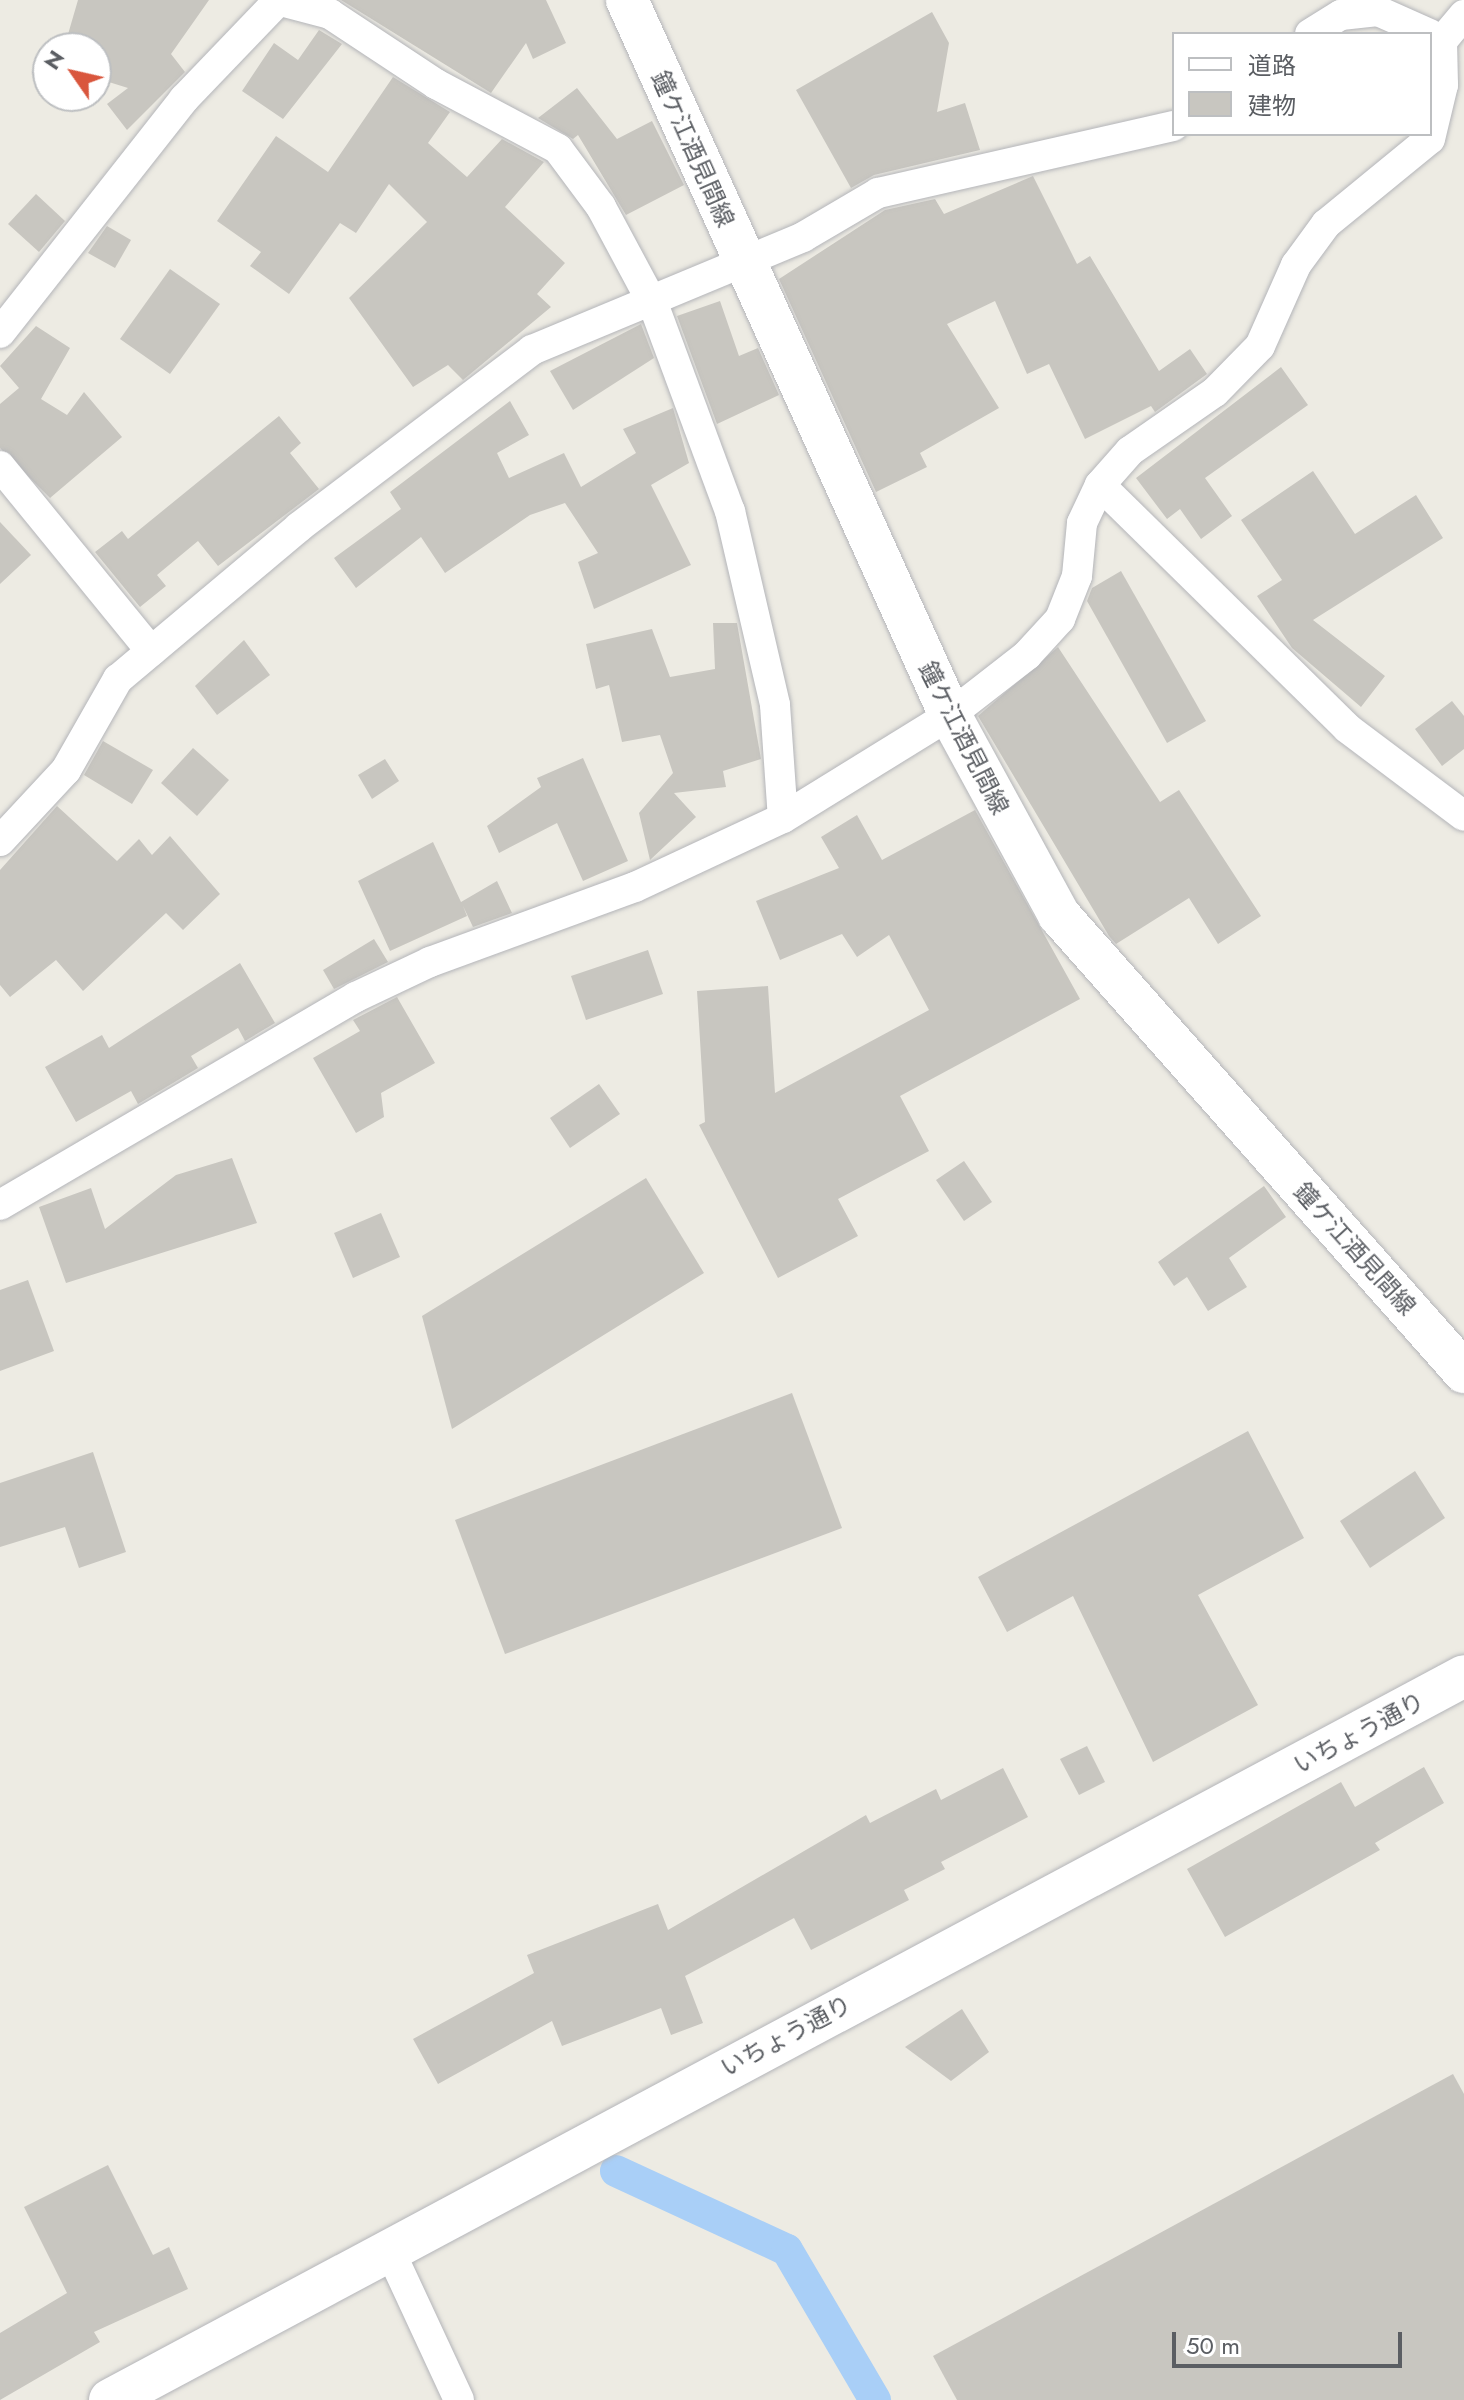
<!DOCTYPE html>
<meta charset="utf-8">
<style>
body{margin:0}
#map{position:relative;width:1464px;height:2400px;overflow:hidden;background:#edebe3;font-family:Jost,"Noto Sans JP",sans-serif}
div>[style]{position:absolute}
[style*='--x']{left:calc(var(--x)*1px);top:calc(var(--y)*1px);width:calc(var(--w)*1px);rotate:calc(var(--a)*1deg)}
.canal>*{height:32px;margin:-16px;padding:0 16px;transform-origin:16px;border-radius:16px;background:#a9cff7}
.building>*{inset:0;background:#c8c6c0}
.roads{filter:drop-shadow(0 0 2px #b4b5b9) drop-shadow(0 0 2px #b4b5b9)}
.street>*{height:30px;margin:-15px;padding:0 15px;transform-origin:15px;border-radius:15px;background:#fff}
.secondary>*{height:42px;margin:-21px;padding:0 21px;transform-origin:21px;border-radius:21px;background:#fff}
span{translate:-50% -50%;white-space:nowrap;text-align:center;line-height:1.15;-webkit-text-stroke:7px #fff;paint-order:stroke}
.street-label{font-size:24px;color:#5b5e63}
.legend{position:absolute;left:1172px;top:32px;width:260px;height:104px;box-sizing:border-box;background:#fff;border:2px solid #bdbfc1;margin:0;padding:10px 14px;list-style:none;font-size:24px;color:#5b5e63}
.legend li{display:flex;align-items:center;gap:16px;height:40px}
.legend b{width:40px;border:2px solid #bdbfc1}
.north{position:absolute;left:32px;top:32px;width:80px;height:80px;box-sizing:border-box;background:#fff;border:2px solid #bdbfc1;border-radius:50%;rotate:304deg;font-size:22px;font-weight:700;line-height:32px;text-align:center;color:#5b5e63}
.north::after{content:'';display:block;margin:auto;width:28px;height:36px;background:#d9563d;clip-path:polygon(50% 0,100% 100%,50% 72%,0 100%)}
.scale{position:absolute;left:1172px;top:2332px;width:230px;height:36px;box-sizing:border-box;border:4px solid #5b5e63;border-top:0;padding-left:10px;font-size:24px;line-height:28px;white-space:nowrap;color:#5b5e63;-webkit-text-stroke:6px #fff;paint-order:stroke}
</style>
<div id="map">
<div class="canal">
<div style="--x:616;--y:2171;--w:188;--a:24.8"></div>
<div style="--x:787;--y:2250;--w:174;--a:59.6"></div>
</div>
<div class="building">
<div style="clip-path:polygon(78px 0,209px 0,171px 54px,185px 72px,127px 130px,107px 104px,128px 88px,96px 78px,96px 48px,64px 48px)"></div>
<div style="clip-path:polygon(341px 0,546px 0,566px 43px,533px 59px,526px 43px,491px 93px)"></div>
<div style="clip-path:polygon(932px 12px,949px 43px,937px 112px,965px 103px,980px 150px,874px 175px,851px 188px,796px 90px)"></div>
<div style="clip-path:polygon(319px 30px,342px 44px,283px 119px,242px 91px,274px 43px,298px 60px)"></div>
<div style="clip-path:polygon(393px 77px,450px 112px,428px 143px,467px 177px,502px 139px,544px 162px,505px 207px,565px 263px,537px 294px,551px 307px,463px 380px,448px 365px,413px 387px,349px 298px,427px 222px,389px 184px,356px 233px,340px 223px,289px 294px,250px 266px,261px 252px,217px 221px,276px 136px,328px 172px)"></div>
<div style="clip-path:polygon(577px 88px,617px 139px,652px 121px,684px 185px,626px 215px,578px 135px,573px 139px,538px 118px)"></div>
<div style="clip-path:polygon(1033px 176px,1077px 264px,1090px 256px,1159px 371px,1190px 349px,1207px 374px,1155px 412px,1151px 406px,1085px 439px,1049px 364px,1027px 374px,995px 301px,947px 324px,999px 408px,920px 453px,927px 467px,876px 492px,779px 279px,885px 210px,935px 199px,944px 214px)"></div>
<div style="clip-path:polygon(36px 194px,65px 221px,39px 252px,8px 224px)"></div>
<div style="clip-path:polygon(107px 226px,131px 240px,115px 268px,88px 253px)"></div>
<div style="clip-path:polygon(170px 269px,220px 304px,170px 374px,120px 339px)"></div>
<div style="clip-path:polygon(720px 301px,739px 356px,758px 348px,779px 395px,717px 424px,677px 316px)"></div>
<div style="clip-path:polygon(641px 324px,654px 358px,573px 410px,550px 371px)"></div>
<div style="clip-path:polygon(36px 326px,70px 348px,41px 399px,67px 415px,84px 392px,122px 437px,50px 498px,0 448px,0 404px,19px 388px,0 366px)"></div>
<div style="clip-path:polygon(1281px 367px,1308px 405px,1205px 478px,1232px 516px,1201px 539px,1180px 509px,1167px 519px,1136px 478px)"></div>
<div style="clip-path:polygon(510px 401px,529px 435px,497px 453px,509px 478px,564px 453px,581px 487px,636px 453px,623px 429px,673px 408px,689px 463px,651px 485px,691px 565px,594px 609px,578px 562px,598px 553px,565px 503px,530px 515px,445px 573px,421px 537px,356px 588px,334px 558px,401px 509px,390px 492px)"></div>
<div style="clip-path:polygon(279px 416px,301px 443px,290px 453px,319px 489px,218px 566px,198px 541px,157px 575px,166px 586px,140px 607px,95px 552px,122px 531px,128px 539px)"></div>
<div style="clip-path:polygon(1313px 471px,1355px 534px,1416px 495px,1443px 538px,1313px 620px,1385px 676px,1361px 707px,1292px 648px,1257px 596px,1282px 580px,1241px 520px)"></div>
<div style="clip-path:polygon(0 522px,31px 555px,0 584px)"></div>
<div style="clip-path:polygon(1121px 571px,1206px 721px,1167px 743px,1087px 601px,1092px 588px)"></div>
<div style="clip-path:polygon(713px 623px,737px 623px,761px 759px,723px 771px,726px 787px,674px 793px,696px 817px,650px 860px,639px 813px,673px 773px,660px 735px,622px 742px,609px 685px,596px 689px,586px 644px,652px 629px,670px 677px,715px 669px)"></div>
<div style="clip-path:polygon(244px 640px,270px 675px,217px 715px,195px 686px)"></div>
<div style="clip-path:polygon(1058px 647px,1160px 802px,1179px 790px,1261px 916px,1218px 944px,1189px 898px,1116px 944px,1109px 936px,978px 716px)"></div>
<div style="clip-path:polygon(1452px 701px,1464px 716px,1464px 749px,1442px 766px,1415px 729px)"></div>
<div style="clip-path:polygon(103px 741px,153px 770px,132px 804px,84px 775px)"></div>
<div style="clip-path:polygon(193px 748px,229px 780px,197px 816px,161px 783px)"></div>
<div style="clip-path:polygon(583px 758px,628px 861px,583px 881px,557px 823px,499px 853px,487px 826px,541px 787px,537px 778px)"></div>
<div style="clip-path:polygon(385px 759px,399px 781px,372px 799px,358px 775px)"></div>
<div style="clip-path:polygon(57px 806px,117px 861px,139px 839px,152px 855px,170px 836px,220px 894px,183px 930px,166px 913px,83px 991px,56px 960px,10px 997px,0 985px,0 870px)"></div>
<div style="clip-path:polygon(975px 810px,1080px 999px,900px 1096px,929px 1151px,838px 1199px,858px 1236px,778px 1278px,699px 1125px,705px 1122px,697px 991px,768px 986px,775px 1093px,929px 1010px,889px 935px,857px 957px,842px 934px,780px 960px,756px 901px,839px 868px,821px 837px,857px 815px,882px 860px)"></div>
<div style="clip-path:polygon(433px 842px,461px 902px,497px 881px,512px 913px,473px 927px,463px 906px,467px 916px,390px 951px,358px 881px)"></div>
<div style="clip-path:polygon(374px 939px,388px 962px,334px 989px,323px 970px)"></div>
<div style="clip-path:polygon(648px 950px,663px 994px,586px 1020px,571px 976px)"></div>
<div style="clip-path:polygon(240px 963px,275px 1023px,245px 1041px,238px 1028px,191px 1056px,198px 1068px,138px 1104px,131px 1091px,76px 1122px,45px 1067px,102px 1035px,109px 1048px)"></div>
<div style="clip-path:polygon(397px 997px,435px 1063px,381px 1093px,384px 1117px,356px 1133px,313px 1058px,360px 1031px,353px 1020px)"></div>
<div style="clip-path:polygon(599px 1084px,620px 1114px,570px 1148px,550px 1118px)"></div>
<div style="clip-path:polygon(232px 1158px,257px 1223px,66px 1283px,39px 1207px,91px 1188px,105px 1229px,176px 1175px)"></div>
<div style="clip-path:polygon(964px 1161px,992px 1202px,964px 1221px,936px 1180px)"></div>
<div style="clip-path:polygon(646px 1178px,704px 1273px,452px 1429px,422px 1316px)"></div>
<div style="clip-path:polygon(1264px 1186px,1286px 1217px,1229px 1258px,1247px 1287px,1208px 1311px,1187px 1277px,1174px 1286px,1158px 1262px)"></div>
<div style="clip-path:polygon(381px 1213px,400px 1257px,353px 1278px,334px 1233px)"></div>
<div style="clip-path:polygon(28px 1280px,54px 1351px,0 1371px,0 1290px)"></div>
<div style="clip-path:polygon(792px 1393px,842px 1528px,505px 1654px,455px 1520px)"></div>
<div style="clip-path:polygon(1248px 1431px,1304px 1538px,1198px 1595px,1258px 1705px,1153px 1762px,1073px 1596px,1007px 1632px,978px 1577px)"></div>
<div style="clip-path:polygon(93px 1452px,126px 1552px,79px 1568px,65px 1527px,0 1547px,0 1483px)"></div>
<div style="clip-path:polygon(1415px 1471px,1445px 1518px,1370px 1568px,1340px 1521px)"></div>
<div style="clip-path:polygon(1087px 1746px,1105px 1782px,1079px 1795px,1060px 1759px)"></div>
<div style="clip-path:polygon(1424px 1767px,1444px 1803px,1375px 1843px,1380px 1850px,1225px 1937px,1187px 1869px,1341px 1782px,1355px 1807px)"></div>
<div style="clip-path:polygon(1003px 1768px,1028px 1817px,941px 1862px,945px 1869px,904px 1890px,909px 1900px,811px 1950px,794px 1918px,685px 1976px,703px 2023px,671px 2035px,661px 2008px,562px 2046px,552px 2021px,438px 2084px,413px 2039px,534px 1973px,527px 1955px,658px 1904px,668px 1930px,866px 1815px,870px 1823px,936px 1789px,941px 1800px)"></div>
<div style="clip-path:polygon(962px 2009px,989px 2052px,951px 2081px,905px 2047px)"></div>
<div style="clip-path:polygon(1453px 2074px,1464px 2094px,1464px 2400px,957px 2400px,933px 2356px)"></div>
<div style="clip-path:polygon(108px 2165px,153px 2255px,169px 2247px,188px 2289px,94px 2332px,100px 2342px,0 2400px,0 2333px,67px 2293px,24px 2207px)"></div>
</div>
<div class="roads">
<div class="street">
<div style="--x:277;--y:0;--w:55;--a:14.8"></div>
<div style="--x:330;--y:14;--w:127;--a:33.4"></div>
<div style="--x:436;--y:84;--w:138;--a:28"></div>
<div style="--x:558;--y:149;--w:72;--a:53.4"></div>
<div style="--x:601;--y:207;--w:112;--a:61.8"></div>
<div style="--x:654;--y:306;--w:219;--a:69.7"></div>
<div style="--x:730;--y:511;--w:199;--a:76.9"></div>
<div style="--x:775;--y:705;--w:113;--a:86"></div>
<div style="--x:1310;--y:34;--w:36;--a:-32"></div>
<div style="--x:1341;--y:15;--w:37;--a:-6"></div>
<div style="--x:1378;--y:11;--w:57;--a:23.9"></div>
<div style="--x:0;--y:333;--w:298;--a:-51.8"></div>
<div style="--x:184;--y:99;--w:136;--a:-46.2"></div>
<div style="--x:0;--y:466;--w:239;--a:50.8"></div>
<div style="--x:1100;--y:485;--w:346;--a:44.5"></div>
<div style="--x:1347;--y:728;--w:146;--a:36.9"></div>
<div style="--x:0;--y:841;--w:97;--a:-47.1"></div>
<div style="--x:66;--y:770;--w:105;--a:-60.3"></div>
<div style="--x:118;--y:679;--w:236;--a:-40"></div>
<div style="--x:299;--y:527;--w:293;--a:-37.2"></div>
<div style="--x:532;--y:350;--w:294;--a:-22.6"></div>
<div style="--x:803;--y:237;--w:87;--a:-30.4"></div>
<div style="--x:878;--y:193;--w:303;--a:-12.8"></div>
<div style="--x:0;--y:1205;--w:412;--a:-30.3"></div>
<div style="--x:356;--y:997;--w:82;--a:-25.3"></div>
<div style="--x:430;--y:962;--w:218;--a:-20.1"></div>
<div style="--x:635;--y:887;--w:163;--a:-25"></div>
<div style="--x:783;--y:818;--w:196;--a:-31.7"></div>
<div style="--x:950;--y:715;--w:98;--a:-37.9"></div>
<div style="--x:1027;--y:655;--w:49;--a:-47.5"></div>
<div style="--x:1060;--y:619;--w:46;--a:-68.4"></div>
<div style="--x:1077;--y:576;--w:53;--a:-84.6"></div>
<div style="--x:1082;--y:523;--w:42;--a:-64.7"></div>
<div style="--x:1100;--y:485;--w:45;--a:-48.6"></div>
<div style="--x:1130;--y:451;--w:103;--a:-34.8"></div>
<div style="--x:1215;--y:392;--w:64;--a:-45.6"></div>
<div style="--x:1260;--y:346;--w:89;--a:-66"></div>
<div style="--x:1296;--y:265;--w:51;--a:-53.8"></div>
<div style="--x:1326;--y:224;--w:134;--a:-39.3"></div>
<div style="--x:1430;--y:139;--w:56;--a:-76.5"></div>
<div style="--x:1443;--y:85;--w:44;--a:-91.3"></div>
<div style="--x:1442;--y:41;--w:34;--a:-50"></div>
<div style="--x:389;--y:2249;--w:166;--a:65.1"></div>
</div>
<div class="secondary">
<div style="--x:627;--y:0;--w:785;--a:65.69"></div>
<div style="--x:950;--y:715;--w:228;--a:61.4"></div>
<div style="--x:1059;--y:915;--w:611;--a:48.45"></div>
<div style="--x:110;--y:2400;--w:1535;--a:-28.13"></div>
</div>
</div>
<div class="street-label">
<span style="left:693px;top:149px;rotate:66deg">鐘ケ江酒見間線</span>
<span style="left:964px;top:738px;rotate:63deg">鐘ケ江酒見間線</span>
<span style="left:1355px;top:1249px;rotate:48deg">鐘ケ江酒見間線</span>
<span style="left:1359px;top:1733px;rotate:-28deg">いちょう通り</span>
<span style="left:786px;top:2036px;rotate:-28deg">いちょう通り</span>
</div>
<ul class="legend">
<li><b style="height:10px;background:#fff"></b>道路</li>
<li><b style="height:22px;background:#c8c6c0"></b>建物</li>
</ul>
<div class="north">N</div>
<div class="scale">50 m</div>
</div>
